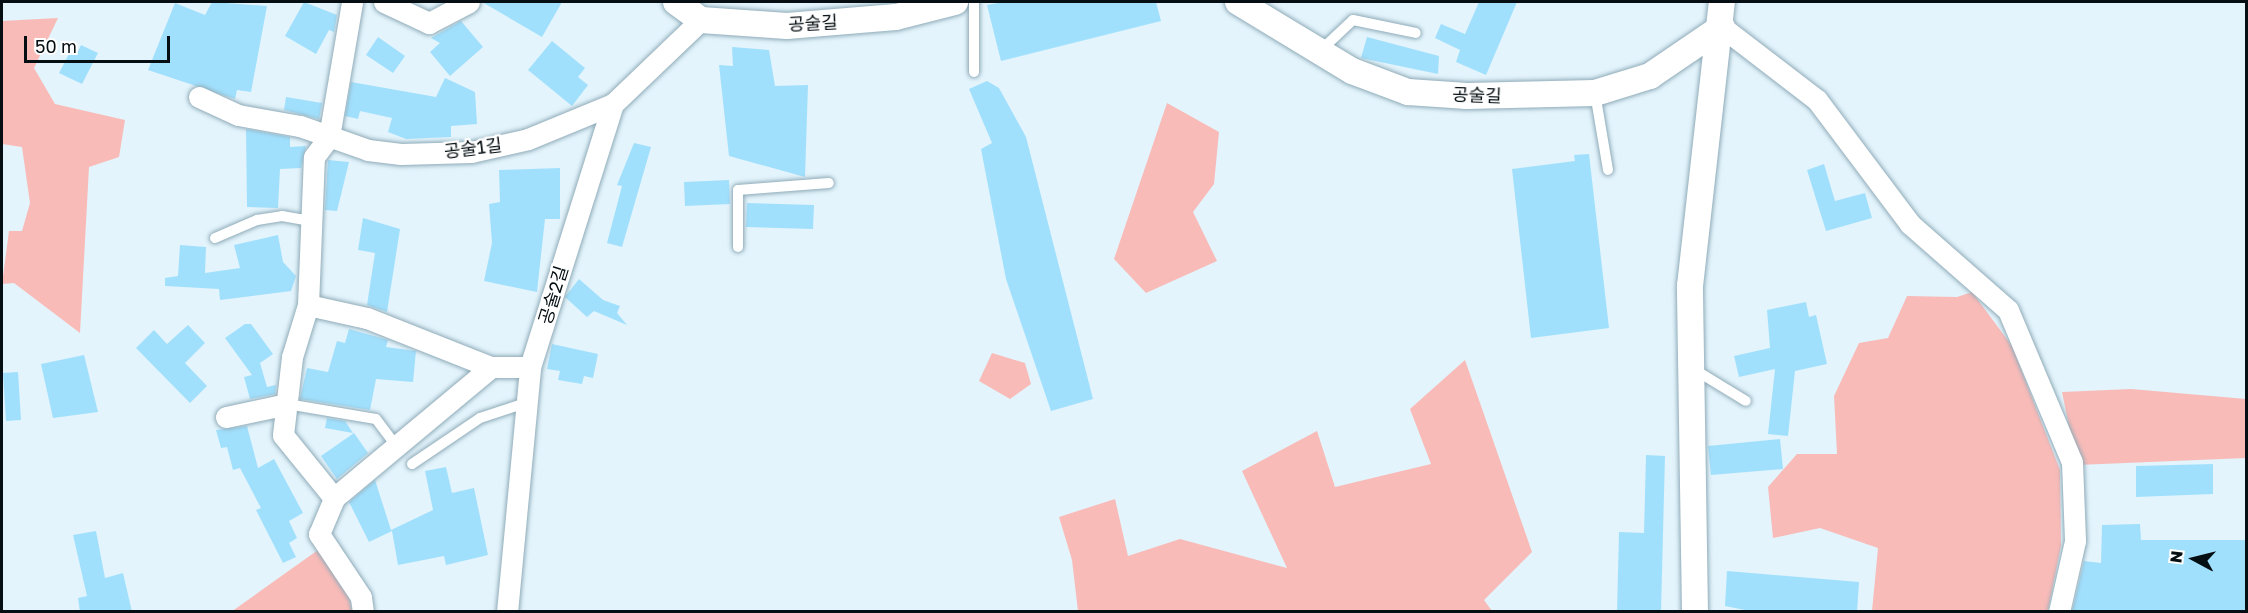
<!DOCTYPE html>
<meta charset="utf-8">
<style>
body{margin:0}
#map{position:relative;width:2248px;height:613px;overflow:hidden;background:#e3f4fc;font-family:"Golos Text","Noto Sans KR",sans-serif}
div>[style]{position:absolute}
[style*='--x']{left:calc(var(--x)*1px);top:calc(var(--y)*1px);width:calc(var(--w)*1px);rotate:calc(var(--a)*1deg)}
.green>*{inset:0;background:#f9bbb8}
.building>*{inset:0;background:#a1e0fd}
.roads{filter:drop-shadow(0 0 2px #8fabb8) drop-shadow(0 0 2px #8fabb8)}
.service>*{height:10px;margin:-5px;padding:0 5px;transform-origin:5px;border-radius:5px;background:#fff}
.minor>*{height:21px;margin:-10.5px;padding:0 10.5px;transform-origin:10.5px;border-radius:10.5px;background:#fff}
.tertiary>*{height:26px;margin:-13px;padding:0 13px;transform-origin:13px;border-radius:13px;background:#fff}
span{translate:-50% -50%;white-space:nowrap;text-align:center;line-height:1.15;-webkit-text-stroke:4.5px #fff;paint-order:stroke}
.street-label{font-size:18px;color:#050e12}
.frame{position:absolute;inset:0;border:3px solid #050e12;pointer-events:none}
.north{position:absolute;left:2164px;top:529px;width:60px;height:60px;-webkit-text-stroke:4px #fff;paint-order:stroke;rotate:277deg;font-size:16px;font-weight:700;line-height:24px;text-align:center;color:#050e12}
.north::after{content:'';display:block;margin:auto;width:21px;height:27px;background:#050e12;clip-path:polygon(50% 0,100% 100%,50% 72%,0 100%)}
.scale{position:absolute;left:24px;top:36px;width:146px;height:27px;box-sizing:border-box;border:3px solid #050e12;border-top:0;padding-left:8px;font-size:18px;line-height:21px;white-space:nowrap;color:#050e12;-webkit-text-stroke:4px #fff;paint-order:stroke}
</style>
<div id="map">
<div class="green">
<div style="clip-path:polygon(58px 18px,34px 68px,55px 104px,125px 120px,119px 157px,89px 167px,80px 333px,14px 283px,2px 284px,9px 231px,22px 231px,30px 203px,22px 147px,2px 144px,2px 21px)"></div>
<div style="clip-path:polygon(1167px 103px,1219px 132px,1214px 184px,1193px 212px,1217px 261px,1146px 293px,1114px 259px)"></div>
<div style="clip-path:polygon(1972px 292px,2012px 346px,2060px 470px,2061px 546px,2048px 611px,1872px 611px,1878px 548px,1820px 528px,1773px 538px,1768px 487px,1797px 454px,1837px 454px,1834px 396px,1859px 343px,1888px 338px,1907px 296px,1957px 297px)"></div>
<div style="clip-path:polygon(992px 353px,1025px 363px,1031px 384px,1010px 399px,979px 381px)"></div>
<div style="clip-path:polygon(1465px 360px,1532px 552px,1484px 600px,1492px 611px,1078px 611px,1072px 560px,1059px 517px,1115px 499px,1128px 556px,1180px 539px,1287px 568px,1242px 471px,1317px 431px,1335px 487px,1431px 464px,1410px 409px)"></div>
<div style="clip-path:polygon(2131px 389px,2246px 399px,2246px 458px,2077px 465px,2062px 392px)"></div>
<div style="clip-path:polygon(318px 550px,348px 594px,352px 611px,231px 612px)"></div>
</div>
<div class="building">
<div style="clip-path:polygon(212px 2px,267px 6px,251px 92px,237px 90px,235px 99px,148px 70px,175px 3px,205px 15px)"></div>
<div style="clip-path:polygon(304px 2px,337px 15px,334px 32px,329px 30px,316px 54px,285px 36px)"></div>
<div style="clip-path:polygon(482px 2px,562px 2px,542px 37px)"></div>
<div style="clip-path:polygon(1003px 2px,1156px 2px,1161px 21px,1001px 61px,987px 5px)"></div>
<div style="clip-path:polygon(1479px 2px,1517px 2px,1486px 75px,1456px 62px,1460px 50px,1435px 38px,1441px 24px,1465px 34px)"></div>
<div style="clip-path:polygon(461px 21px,483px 47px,450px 76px,430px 52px,440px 43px,431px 38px)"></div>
<div style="clip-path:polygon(378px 37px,405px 56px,393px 73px,366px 55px)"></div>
<div style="clip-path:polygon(1367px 37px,1439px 56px,1438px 74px,1361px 58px)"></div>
<div style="clip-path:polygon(552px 41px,585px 68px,578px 77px,588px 85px,572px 106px,528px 70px)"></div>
<div style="clip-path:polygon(81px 45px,98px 53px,82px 84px,59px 73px,70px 52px,76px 55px)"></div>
<div style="clip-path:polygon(732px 47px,769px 50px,775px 86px,808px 85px,805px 177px,729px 156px,719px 65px,733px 66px)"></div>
<div style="clip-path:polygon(445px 78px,475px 92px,477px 124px,451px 126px,451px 137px,406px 139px,388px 132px,392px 118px,360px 111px,358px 119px,345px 116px,351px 82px,436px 97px)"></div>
<div style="clip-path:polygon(987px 81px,999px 88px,1026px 137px,1093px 399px,1051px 411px,1006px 279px,981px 149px,992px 143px,969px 89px)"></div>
<div style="clip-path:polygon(286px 97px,322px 103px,319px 119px,284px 110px)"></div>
<div style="clip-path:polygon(246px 129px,290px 137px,290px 147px,306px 146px,301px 168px,280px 169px,278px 208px,247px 207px)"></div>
<div style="clip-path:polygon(634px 143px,651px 147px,622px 247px,607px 243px,622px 186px,617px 185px)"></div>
<div style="clip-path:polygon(1589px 154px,1609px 328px,1531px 338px,1512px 169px,1575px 161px,1574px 155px)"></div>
<div style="clip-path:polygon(328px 160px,349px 162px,337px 211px,325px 210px)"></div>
<div style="clip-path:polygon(1824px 164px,1835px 201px,1865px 193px,1872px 218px,1826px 231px,1807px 170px)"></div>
<div style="clip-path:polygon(560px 168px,560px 219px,545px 219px,537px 292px,484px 281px,492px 243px,489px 204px,500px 202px,499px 170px)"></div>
<div style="clip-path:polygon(729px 180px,730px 204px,685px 206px,684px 182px)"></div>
<div style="clip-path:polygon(747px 203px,814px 205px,813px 229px,746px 227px)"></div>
<div style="clip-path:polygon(363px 218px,400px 229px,387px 312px,367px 305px,375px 253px,358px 250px)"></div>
<div style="clip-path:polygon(278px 235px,283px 262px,296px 276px,291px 291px,220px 300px,219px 289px,165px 286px,165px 278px,178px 276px,180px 245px,206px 247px,205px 273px,240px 268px,234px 245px)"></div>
<div style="clip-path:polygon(579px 279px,603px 300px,620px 306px,617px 313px,627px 325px,594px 311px,587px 317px,565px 297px)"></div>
<div style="clip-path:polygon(1806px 302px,1809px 317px,1816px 315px,1827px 364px,1795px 371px,1788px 436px,1768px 434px,1775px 369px,1739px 377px,1734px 356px,1770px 348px,1767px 310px)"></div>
<div style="clip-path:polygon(245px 324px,251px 324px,273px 354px,260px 363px,267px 387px,276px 385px,275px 394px,250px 399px,244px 377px,252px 375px,225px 338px)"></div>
<div style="clip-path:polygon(188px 325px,205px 343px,185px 363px,207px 386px,190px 403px,136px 348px,154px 330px,167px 344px)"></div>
<div style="clip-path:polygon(349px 329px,388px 340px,386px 347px,416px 351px,413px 382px,376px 379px,370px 410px,300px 399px,307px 368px,328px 372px,337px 341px,345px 343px)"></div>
<div style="clip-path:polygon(552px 344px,598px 354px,593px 378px,584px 376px,582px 384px,558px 380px,560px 371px,547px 369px)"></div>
<div style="clip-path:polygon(84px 355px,98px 412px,53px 418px,41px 364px)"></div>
<div style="clip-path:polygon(18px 372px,21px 420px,6px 421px,3px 373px)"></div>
<div style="clip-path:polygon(327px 418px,345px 421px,353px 433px,325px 428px)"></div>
<div style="clip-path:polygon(247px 426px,258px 468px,274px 459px,303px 513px,289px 521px,297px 538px,289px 543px,296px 557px,283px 563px,256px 510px,261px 508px,240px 468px,233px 470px,227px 447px,221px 448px,216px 430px)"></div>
<div style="clip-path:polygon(354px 433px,368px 453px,337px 479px,321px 456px)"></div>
<div style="clip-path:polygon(1780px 439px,1783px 469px,1711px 475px,1708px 446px)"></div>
<div style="clip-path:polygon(1646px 455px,1665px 456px,1661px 612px,1617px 612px,1619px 532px,1644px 533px)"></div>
<div style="clip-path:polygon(2213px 464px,2213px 494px,2136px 497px,2136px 466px)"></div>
<div style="clip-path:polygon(446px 467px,452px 493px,474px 488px,488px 555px,446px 565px,444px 556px,398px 565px,392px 531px,369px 542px,349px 502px,375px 480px,391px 530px,433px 510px,425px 471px)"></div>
<div style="clip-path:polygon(2140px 524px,2141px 540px,2247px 540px,2247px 612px,2072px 612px,2084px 561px,2101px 563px,2102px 525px)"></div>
<div style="clip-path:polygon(96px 531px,105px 578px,123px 573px,132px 612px,80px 612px,78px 598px,87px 596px,73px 535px)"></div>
<div style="clip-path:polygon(1727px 571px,1859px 582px,1857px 612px,1755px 612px,1725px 606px)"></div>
</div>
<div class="roads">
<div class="service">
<div style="--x:974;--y:2;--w:70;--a:90"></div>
<div style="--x:1320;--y:51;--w:45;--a:-43.2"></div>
<div style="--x:1353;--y:20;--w:64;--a:11.7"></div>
<div style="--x:1595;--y:93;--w:78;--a:80.4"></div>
<div style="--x:215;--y:238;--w:46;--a:-23.2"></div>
<div style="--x:257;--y:220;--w:25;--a:-9"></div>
<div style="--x:282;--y:216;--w:29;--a:10"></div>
<div style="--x:738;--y:247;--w:57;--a:-90"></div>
<div style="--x:738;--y:190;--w:91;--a:-4.4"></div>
<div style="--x:1692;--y:368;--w:63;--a:31.4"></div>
<div style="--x:287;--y:404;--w:90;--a:9.6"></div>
<div style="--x:376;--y:419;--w:34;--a:53"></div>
<div style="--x:412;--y:464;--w:82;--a:-34.1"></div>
<div style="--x:480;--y:418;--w:48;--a:-18.1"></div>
</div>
<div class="minor">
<div style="--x:384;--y:2;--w:50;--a:25"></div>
<div style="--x:429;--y:23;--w:45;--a:-27.7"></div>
<div style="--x:1722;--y:27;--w:120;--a:37.5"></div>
<div style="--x:1817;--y:100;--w:155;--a:53.1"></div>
<div style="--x:1910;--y:224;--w:130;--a:41.3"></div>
<div style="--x:2008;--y:310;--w:165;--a:67.2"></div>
<div style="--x:2072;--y:462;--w:79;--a:87.8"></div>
<div style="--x:2075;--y:541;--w:73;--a:102.7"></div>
<div style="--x:199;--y:97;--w:43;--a:24.8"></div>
<div style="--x:238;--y:115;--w:63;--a:10.1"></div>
<div style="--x:300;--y:126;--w:72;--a:19.4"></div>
<div style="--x:368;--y:150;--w:33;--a:7"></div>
<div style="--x:401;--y:154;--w:70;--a:-1.6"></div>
<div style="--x:471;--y:152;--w:58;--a:-12.8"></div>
<div style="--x:528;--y:139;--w:92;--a:-22.4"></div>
<div style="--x:308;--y:305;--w:60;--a:12.4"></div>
<div style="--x:367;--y:318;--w:133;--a:21.6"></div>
<div style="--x:491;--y:367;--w:39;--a:0"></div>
<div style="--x:226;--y:417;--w:62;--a:-12"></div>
<div style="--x:334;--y:498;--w:81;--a:-129"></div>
<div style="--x:283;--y:435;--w:79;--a:-83.4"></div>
<div style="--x:292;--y:357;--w:54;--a:-72.9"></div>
<div style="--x:308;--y:305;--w:148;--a:-87.7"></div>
<div style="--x:314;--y:157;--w:25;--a:-53"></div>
<div style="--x:329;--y:137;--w:137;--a:-80.3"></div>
<div style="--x:363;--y:612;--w:15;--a:-98"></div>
<div style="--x:361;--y:597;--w:76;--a:-123.7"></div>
<div style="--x:319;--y:534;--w:39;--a:-67"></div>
<div style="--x:334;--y:498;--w:204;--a:-39.8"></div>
<div style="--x:507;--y:612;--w:246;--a:-84.6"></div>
<div style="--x:530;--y:367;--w:276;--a:-72.5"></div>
<div style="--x:613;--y:104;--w:122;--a:-43.7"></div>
</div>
<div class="tertiary">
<div style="--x:676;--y:2;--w:31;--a:36"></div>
<div style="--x:701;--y:20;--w:86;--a:4"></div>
<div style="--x:787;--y:26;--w:109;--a:-4.7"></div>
<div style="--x:896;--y:17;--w:61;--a:-14.3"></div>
<div style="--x:1238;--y:2;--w:133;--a:31.2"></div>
<div style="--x:1352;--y:71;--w:60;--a:20.6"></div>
<div style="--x:1408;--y:92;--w:59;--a:3.9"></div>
<div style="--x:1467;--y:96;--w:128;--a:-1.3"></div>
<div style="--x:1595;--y:93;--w:58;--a:-17.2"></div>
<div style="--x:1650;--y:76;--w:87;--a:-34.2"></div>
<div style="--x:1695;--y:612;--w:326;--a:-90.9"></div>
<div style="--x:1690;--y:286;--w:286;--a:-83.6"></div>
</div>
</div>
<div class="street-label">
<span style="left:813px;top:23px;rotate:-3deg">공술길</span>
<span style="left:1477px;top:95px;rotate:2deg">공술길</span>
<span style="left:473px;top:148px;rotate:-7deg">공술1길</span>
<span style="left:553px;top:295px;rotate:-73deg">공술2길</span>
</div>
<div class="frame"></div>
<div class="north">N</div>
<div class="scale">50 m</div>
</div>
